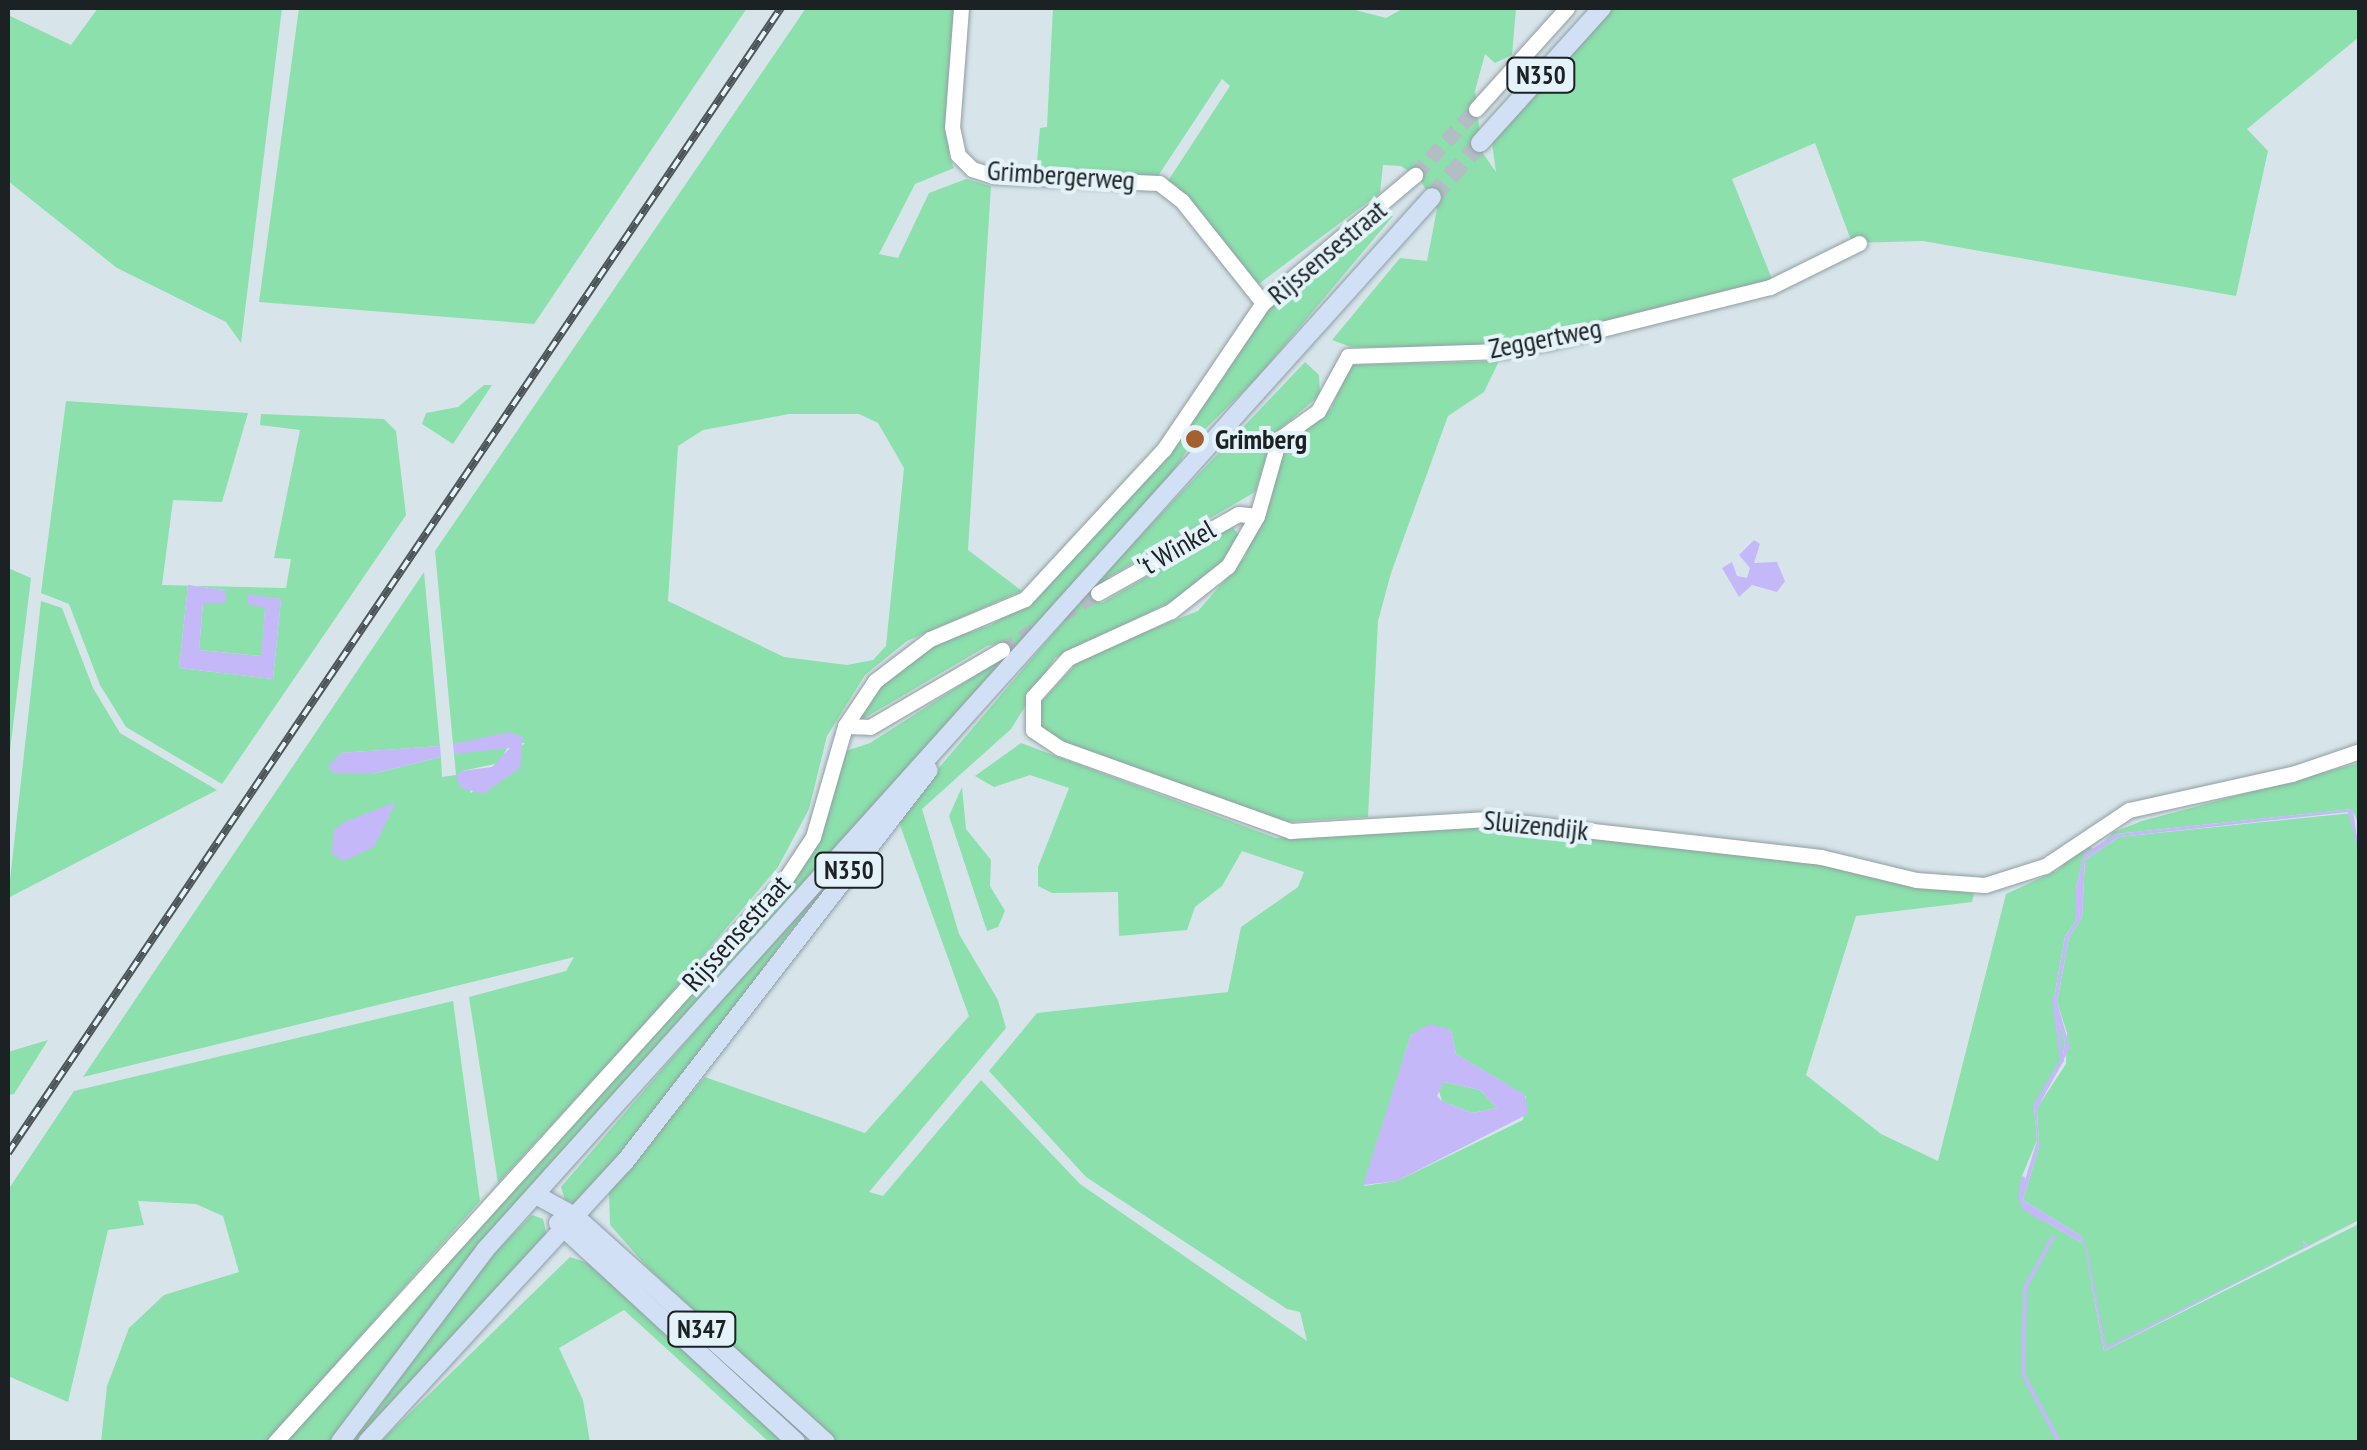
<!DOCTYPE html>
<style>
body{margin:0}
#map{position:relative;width:2367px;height:1450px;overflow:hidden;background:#d7e5eb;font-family:"PT Sans Narrow",sans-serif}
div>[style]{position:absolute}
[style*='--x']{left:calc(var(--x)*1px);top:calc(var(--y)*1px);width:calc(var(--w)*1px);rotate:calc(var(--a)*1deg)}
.green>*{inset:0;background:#8be0ab}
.water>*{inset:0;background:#c4b8f9}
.stream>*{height:4px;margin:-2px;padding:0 2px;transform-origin:2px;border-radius:2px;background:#c4b8f9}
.minor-tunnel>*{height:15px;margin-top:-7.5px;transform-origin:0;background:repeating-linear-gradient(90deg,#b2bec3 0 15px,transparent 0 23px)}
.major-tunnel>*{height:18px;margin-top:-9px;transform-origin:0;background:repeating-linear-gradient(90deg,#b2bec3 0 18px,transparent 0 27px)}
.roads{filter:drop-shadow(0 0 2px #909ea3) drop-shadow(0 0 2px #909ea3)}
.minor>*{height:15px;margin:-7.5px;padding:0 7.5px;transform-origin:7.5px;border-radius:7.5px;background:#fff}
.major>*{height:18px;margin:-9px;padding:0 9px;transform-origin:9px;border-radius:9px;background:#d2e0f5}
.rail>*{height:8px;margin-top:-4px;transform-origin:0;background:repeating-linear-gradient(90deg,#e4f2f9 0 11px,#4d5558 0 22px);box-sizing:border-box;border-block:2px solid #4d5558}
.dots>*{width:28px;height:28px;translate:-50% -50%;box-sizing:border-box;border:5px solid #e4f2f9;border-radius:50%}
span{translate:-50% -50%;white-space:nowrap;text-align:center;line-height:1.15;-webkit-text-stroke:8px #e4f2f9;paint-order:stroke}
.shield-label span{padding:2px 8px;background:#e4f2f9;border:2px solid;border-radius:8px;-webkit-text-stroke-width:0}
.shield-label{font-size:25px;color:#1c2123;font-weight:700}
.street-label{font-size:28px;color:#1c2123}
.poi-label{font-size:28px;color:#1c2123;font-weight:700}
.left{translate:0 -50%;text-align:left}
.frame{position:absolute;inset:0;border:10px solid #1c2123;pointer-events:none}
</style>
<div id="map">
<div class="green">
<div style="clip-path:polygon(98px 8px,282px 8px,241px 343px,226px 322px,117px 268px,8px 181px,8px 15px,71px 45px)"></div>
<div style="clip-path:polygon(299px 8px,747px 8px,534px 324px,259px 302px)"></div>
<div style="clip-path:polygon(evenodd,806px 8px,956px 8px,949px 156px,954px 168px,915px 184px,879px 254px,898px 258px,929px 193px,966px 179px,991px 186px,968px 550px,1022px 591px,907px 641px,865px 675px,827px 736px,809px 809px,778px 867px,646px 1023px,498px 1183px,469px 997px,566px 971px,574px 957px,83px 1077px,424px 572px,440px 746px,340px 753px,372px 774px,441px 757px,442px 777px,456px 775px,454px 754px,509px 745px,499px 763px,462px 771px,471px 793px,525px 743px,453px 744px,435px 551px,806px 8px,789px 414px,859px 414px,878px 423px,904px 468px,886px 646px,873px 660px,847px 665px,784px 657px,668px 601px,678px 446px,703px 430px,789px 414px)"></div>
<div style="clip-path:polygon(1053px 8px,1348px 8px,1386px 18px,1404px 8px,1516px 8px,1512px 55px,1495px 63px,1485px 54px,1475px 91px,1482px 152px,1496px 172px,1491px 136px,1612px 8px,2359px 8px,2359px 37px,2247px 129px,2268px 151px,2236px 296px,1923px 241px,1852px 243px,1815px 143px,1732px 179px,1774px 284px,1490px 348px,1351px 347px,1332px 340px,1400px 258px,1427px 261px,1437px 209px,1419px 178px,1401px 166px,1383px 165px,1380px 193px,1256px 286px,1162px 190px,1230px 86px,1222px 79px,1152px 185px,1035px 184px,1040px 128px,1047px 127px)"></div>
<div style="clip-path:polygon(1388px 216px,1393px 216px,1257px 378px,1196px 438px,1186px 432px,1252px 327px,1300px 277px)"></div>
<div style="clip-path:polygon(1499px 361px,1484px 392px,1448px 416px,1391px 573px,1378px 621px,1368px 817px,1284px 822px,1051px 741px,1038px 729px,1036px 708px,1082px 657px,1198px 611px,1245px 557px,1283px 446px,1331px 409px,1349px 365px)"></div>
<div style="clip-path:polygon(evenodd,1305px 362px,1319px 375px,1320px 395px,1274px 434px,1255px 492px,1109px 577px,1092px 601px,1102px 603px,1233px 527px,1239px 536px,1227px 556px,1187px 594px,1055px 658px,1011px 729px,922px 809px,959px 934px,998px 1000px,1006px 1028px,869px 1192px,883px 1196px,981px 1080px,1080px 1184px,1307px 1341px,1300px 1312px,1287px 1309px,1086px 1177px,989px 1071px,1037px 1013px,1228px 992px,1241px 927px,1298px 887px,1304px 872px,1242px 851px,1222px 886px,1195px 907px,1187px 930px,1119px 936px,1118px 892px,1052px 893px,1038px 886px,1038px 867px,1069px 788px,1030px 775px,994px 787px,975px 776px,1021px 743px,1276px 838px,1474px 826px,1816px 864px,1974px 894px,1972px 902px,1856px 916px,1806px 1075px,1881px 1134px,1938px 1161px,2006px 894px,2058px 870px,2085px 842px,2093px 849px,2084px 855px,2076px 888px,2080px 916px,2065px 936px,2053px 1004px,2065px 1042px,2062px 1060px,2034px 1107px,2037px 1140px,2022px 1176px,2022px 1208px,2084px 1244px,2104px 1351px,2359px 1224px,2359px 1442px,837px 1442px,648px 1268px,610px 1225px,609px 1191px,705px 1077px,865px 1133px,969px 1016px,897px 817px,1104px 574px,1305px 362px,1451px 1030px,1456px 1054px,1526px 1096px,1523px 1120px,1397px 1181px,1364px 1186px,1411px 1034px,1451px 1030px)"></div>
<div style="clip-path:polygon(484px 385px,492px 385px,453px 444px,422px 424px,426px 413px,458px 407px)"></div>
<div style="clip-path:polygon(evenodd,66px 401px,248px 413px,222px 502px,173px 500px,162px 585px,286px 588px,291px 559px,274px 558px,300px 430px,260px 425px,261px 414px,384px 419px,396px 431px,406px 515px,222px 784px,126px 727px,100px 685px,69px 604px,41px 593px,66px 401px,188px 585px,225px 590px,203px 603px,199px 650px,262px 656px,265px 608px,248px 595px,281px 599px,273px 679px,179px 668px,188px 585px)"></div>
<div style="clip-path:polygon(1185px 434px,1194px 440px,1172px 473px,436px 1300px,331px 1442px,281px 1442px,794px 874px,840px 753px,870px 743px,984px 670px,1006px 641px,987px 646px,863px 719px,860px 713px,880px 687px,930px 645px,991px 625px,1038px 596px)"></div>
<div style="clip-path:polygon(8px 568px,31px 578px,9px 759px,8px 758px)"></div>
<div style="clip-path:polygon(41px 601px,62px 608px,93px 688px,120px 733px,217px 790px,8px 898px)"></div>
<div style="clip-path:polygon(940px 747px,787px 936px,691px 1070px,577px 1204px,565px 1200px,561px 1187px)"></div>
<div style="clip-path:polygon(2359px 763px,2359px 825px,2352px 809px,2116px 834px,2103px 842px,2114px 832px,2142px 821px)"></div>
<div style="clip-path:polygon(962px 787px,966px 829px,991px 860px,990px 886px,1005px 911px,998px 927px,987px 931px,949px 816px)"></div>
<div style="clip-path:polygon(2352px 813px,2360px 853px,2359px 1220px,2308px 1246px,2303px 1241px,2304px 1248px,2106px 1348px,2081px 1236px,2023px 1200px,2039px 1147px,2037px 1108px,2066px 1064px,2067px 1033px,2057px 1002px,2069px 937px,2082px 918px,2085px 860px,2119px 837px)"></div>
<div style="clip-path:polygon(453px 1001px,480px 1201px,267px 1442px,101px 1442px,107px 1386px,129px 1328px,164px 1295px,239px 1272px,223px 1216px,196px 1204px,138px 1201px,144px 1225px,108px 1230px,68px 1402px,8px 1376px,8px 1190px,74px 1091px)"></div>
<div style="clip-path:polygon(48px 1040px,14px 1094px,8px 1095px,8px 1052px)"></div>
<div style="clip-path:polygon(1444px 1082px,1480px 1090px,1497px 1108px,1472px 1113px,1442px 1101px,1438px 1088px)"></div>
<div style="clip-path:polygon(532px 1215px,543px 1219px,547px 1236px,359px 1442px,347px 1442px,462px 1286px)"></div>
<div style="clip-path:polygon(570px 1257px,588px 1263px,783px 1442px,769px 1442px,624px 1310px,559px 1348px,583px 1400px,590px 1442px,380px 1442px)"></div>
</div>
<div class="water">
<div style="clip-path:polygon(1754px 540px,1760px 544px,1754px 563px,1777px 562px,1785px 581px,1777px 592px,1752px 585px,1739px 597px,1722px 568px,1732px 562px,1737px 576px,1747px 578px,1750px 568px,1739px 555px)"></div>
<div style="clip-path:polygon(188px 585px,225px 590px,225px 603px,203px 603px,199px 650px,261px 656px,265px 608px,247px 604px,248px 594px,281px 599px,273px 679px,179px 668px)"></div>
<div style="clip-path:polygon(509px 732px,523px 737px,520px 768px,483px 794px,461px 788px,456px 776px,461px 771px,492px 767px,510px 748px,454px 754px,453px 744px)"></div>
<div style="clip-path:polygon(440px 746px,441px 757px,372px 774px,334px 774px,328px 767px,340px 753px)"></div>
<div style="clip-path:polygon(396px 802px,374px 847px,344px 861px,332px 854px,333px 831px,344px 822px)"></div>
<div style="clip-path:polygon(2353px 809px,2359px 853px,2348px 812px,2119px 837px,2085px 860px,2082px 918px,2069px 937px,2057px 1002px,2070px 1048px,2037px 1109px,2039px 1147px,2023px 1200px,2081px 1236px,2087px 1249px,2106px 1347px,2304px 1248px,2302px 1241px,2308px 1246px,2360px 1220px,2104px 1351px,2084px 1244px,2022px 1208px,2019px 1199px,2037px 1141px,2034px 1107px,2062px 1060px,2065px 1042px,2053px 1004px,2065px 936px,2080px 916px,2076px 888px,2084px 854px,2116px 834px)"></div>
<div style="clip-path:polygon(evenodd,1431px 1024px,1451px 1030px,1456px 1054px,1525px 1095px,1528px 1114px,1397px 1181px,1363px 1185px,1411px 1034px,1431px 1024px,1444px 1082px,1480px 1090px,1497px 1108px,1472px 1113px,1442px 1101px,1437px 1096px,1444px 1082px)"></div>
</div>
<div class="stream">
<div style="--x:2077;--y:919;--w:29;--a:-88"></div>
<div style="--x:2035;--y:1106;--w:53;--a:-59.6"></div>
<div style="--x:2062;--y:1060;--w:61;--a:-97.6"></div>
<div style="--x:2020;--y:1198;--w:20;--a:-81"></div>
<div style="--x:2023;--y:1207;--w:25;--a:32"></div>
<div style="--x:2053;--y:1237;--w:58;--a:118.8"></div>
<div style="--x:2025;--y:1288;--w:86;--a:91.3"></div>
<div style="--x:2023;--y:1374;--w:77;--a:62.1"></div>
</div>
<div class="minor-tunnel">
<div style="--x:1415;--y:175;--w:90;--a:-47.3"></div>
<div style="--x:1061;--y:615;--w:43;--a:-30.7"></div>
<div style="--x:1002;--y:650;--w:46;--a:-31.6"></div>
</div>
<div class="major-tunnel">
<div style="--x:1432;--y:197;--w:72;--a:-48.4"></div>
</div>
<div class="roads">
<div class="minor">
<div style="--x:961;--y:8;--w:119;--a:94.3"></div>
<div style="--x:952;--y:127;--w:29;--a:78"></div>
<div style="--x:958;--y:155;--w:20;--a:45"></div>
<div style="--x:972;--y:169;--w:23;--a:18"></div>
<div style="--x:994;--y:176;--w:165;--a:2.4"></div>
<div style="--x:1159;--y:183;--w:29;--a:38"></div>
<div style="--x:1182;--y:201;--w:130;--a:51.5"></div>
<div style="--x:1476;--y:109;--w:136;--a:-48"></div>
<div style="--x:1859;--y:243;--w:99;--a:153.7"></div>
<div style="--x:1770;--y:287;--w:228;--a:166"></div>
<div style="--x:1549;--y:342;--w:49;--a:169.4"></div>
<div style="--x:1501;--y:351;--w:153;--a:178.1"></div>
<div style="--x:1348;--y:356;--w:63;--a:118.6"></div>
<div style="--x:1318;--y:411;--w:48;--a:144.3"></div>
<div style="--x:1279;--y:439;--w:80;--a:105.9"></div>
<div style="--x:1257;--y:516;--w:58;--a:120.1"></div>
<div style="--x:1228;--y:566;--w:73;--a:141.7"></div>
<div style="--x:1171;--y:611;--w:113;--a:155.5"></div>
<div style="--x:1068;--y:658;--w:52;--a:131.9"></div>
<div style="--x:1033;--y:697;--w:33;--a:90"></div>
<div style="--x:1033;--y:730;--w:32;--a:34"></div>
<div style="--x:1060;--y:748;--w:245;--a:19.8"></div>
<div style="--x:1290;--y:831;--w:198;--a:-3.5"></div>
<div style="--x:1488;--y:819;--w:335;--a:6.5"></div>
<div style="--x:1821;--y:857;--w:98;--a:13.6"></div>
<div style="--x:1916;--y:880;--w:69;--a:4.1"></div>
<div style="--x:1985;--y:885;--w:63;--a:-17.6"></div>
<div style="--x:2045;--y:866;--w:101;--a:-33.7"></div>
<div style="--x:2129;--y:810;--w:167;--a:-12.5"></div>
<div style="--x:2292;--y:774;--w:72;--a:-18.7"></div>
<div style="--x:1098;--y:593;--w:161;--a:-29.4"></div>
<div style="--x:1238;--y:514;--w:19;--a:6"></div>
<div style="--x:845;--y:726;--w:25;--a:2"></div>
<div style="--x:870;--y:727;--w:153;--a:-30.3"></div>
<div style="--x:275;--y:1442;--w:761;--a:-47.82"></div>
<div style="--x:786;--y:878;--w:49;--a:-56.6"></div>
<div style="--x:813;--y:837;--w:116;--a:-73.9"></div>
<div style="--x:845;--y:726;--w:54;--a:-56.3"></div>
<div style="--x:875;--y:681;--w:69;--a:-37.4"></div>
<div style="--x:930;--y:639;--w:103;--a:-22.8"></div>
<div style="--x:1025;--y:599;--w:205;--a:-47.2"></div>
<div style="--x:1164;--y:449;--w:176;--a:-55.9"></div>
<div style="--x:1263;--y:303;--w:199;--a:-40.1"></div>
</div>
<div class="major">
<div style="--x:1480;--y:143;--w:182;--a:-47.9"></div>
<div style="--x:536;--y:1195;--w:46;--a:28.8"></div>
<div style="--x:576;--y:1217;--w:336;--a:42"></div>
<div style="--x:558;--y:1223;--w:323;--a:42.6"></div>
<div style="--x:340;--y:1442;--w:241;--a:-52.9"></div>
<div style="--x:485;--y:1250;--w:1416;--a:-48.03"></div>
<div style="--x:367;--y:1442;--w:379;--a:-47.4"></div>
<div style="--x:624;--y:1163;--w:497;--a:-52.2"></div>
</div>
</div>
<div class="rail">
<div style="--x:8;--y:1153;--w:1382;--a:-55.98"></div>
</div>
<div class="dots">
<div style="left:1195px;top:439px;background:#a56032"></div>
</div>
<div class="shield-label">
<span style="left:1541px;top:75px">N350</span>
<span style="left:849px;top:870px">N350</span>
<span style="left:702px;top:1329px">N347</span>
</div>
<div class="street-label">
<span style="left:1061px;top:175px;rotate:4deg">Grimbergerweg</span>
<span style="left:1327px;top:252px;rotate:-40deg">Rijssensestraat</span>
<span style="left:1545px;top:338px;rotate:-11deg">Zeggertweg</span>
<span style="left:1176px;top:548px;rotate:-30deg">'t Winkel</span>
<span style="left:1536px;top:825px;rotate:6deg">Sluizendijk</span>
<span style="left:736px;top:933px;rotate:-48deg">Rijssensestraat</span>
</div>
<div class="poi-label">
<span class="left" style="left:1215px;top:439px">Grimberg</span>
</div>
<div class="frame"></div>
</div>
